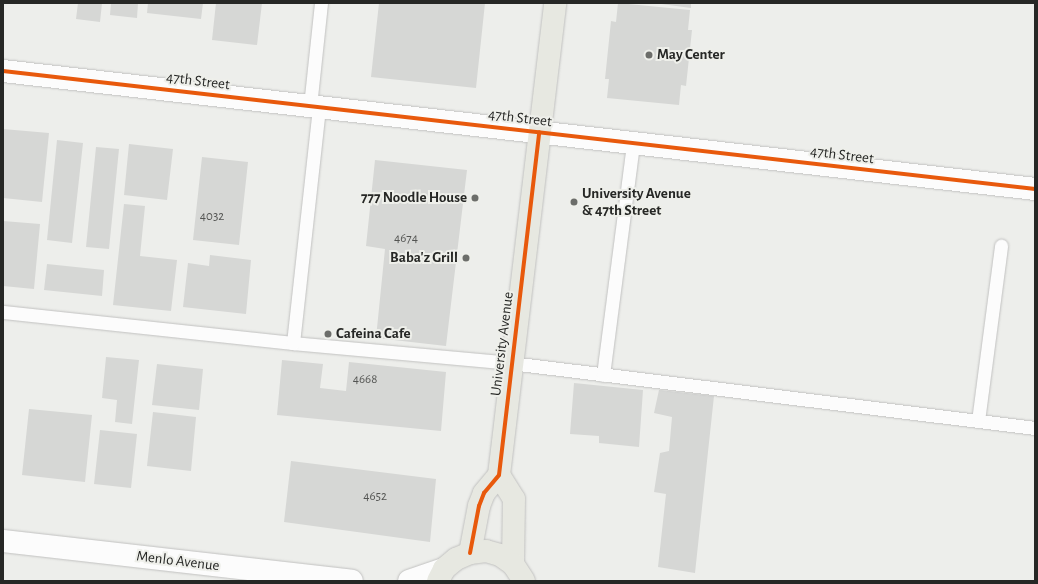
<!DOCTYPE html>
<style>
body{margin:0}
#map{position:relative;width:1038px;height:584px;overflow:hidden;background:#edeeeb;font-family:"Alegreya Sans",sans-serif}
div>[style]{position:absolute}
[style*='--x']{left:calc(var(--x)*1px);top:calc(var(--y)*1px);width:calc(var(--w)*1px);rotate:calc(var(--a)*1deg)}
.building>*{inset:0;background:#d6d7d5}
.roads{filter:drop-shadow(0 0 1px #c1c1c0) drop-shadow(0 0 1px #c1c1c0)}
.lane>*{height:13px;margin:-6.5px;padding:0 6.5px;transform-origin:6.5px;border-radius:6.5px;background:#fcfcfc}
.street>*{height:22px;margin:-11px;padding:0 11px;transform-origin:11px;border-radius:11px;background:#fcfcfc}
.primary>*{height:22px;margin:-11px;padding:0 11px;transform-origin:11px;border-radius:11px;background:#e7e8e1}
.cycleway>*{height:4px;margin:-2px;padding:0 2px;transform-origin:2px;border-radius:2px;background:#e8590c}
.dots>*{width:11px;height:11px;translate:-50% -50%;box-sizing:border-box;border:2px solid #eeefea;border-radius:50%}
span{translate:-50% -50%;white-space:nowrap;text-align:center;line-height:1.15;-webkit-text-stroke:4px #eeefea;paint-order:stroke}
.number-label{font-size:13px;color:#535452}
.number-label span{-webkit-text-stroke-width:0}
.poi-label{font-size:15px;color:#262725;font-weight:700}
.left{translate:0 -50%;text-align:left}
.right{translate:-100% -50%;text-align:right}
.street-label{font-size:15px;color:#262725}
.frame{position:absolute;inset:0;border:4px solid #262725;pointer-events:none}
</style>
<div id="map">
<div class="building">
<div style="clip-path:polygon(78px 3px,102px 3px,100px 22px,76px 19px)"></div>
<div style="clip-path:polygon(111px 3px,138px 3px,137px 18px,110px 15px)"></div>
<div style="clip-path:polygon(148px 3px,203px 3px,201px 19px,147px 13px)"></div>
<div style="clip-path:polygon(216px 3px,262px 3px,257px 45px,212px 40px)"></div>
<div style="clip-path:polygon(379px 3px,485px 3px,476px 88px,371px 77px)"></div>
<div style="clip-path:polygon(618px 3px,690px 10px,688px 30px,692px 30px,686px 86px,681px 85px,679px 105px,607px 98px,609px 79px,605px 79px,611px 21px,616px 22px)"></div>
<div style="clip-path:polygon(654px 3px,691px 3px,691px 8px)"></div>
<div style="clip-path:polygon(3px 129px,49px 133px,42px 202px,3px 198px)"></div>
<div style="clip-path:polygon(57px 140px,83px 143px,72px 243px,47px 240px)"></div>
<div style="clip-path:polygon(129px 144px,173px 149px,167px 200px,124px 195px)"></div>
<div style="clip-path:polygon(96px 147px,119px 149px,109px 249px,86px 247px)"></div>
<div style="clip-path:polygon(202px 157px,248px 162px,239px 245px,193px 240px)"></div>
<div style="clip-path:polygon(375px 160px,467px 170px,446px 346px,376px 338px,385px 249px,366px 246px)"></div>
<div style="clip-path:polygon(124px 204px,145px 206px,140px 256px,177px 260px,171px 311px,113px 305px)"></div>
<div style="clip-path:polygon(3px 221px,40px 224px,34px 289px,3px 286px)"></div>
<div style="clip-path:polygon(210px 255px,251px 260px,246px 314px,183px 307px,188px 263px,209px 266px)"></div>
<div style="clip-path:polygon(47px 264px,104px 270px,102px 296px,44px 290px)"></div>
<div style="clip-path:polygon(106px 357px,139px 360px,132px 424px,115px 422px,117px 400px,102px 398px)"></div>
<div style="clip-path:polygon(282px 360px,323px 364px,320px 388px,346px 391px,349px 362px,446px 372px,441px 431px,277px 415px)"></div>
<div style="clip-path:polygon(157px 364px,203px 369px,199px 410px,152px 405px)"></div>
<div style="clip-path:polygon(574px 383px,643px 390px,639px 447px,599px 443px,599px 436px,570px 434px)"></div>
<div style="clip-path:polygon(659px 390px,714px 396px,695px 573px,658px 567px,666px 494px,654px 492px,660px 453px,669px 451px,672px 417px,654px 413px)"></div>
<div style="clip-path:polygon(29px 409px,92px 415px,85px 482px,22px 475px)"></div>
<div style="clip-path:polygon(153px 412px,196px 417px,191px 471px,147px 466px)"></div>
<div style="clip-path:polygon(100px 430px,137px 434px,131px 488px,94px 484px)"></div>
<div style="clip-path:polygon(291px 461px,436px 479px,430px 542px,284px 522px)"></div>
</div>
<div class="roads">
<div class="lane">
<div style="--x:310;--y:106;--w:104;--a:-83.9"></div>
<div style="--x:3;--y:312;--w:292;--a:6.1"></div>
<div style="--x:293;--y:343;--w:219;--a:5.2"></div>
<div style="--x:511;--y:363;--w:528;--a:7.07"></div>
<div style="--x:293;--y:343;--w:236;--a:-83.7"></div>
<div style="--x:603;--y:375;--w:234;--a:-82.6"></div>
<div style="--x:978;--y:421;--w:177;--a:-82.5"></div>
</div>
<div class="street">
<div style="--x:3;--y:71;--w:1039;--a:6.52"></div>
<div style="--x:3;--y:541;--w:351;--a:6.5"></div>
<div style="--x:409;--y:581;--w:37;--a:-19"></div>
</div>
<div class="primary">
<div style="--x:499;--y:475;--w:28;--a:58"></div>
<div style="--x:514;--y:499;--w:65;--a:90.9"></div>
<div style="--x:470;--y:553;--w:48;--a:-79.2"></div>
<div style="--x:479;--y:506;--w:14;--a:-69"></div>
<div style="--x:484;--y:493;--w:23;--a:-50"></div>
<div style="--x:499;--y:475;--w:475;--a:-83.2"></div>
<div style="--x:438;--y:581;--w:13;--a:-63"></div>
<div style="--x:444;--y:569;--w:16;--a:-40"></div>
<div style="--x:456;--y:559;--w:15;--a:-23"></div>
<div style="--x:470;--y:553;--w:16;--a:-7"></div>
<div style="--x:486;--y:551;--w:15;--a:16"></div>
<div style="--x:500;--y:555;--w:16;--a:35"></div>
<div style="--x:513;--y:564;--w:20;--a:57"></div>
</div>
</div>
<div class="cycleway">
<div style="--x:3;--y:71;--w:1039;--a:6.52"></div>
<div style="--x:470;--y:553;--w:48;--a:-79.2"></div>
<div style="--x:479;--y:506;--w:14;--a:-69"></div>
<div style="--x:484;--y:493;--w:23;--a:-50"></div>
<div style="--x:499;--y:475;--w:345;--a:-83.3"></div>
</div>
<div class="dots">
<div style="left:649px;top:55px;background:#6c6d6a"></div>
<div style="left:475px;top:198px;background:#6c6d6a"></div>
<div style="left:574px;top:202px;background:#6c6d6a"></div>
<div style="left:466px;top:258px;background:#6c6d6a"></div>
<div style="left:328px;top:334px;background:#6c6d6a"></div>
</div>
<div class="number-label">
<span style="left:212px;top:217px">4032</span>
<span style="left:406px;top:239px">4674</span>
<span style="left:365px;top:380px">4668</span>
<span style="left:375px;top:497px">4652</span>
</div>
<div class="poi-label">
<span class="left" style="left:657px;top:55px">May Center</span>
<span class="left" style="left:582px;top:202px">University Avenue<br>&amp; 47th Street</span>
<span class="right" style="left:467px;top:198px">777 Noodle House</span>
<span class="right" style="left:458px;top:258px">Baba'z Grill</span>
<span class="left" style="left:336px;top:334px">Cafeina Cafe</span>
</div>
<div class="street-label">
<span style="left:198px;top:81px;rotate:7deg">47th Street</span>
<span style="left:520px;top:118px;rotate:7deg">47th Street</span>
<span style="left:842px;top:155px;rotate:7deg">47th Street</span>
<span style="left:502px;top:344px;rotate:-83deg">University Avenue</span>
<span style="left:178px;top:561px;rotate:7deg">Menlo Avenue</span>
</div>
<div class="frame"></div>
</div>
